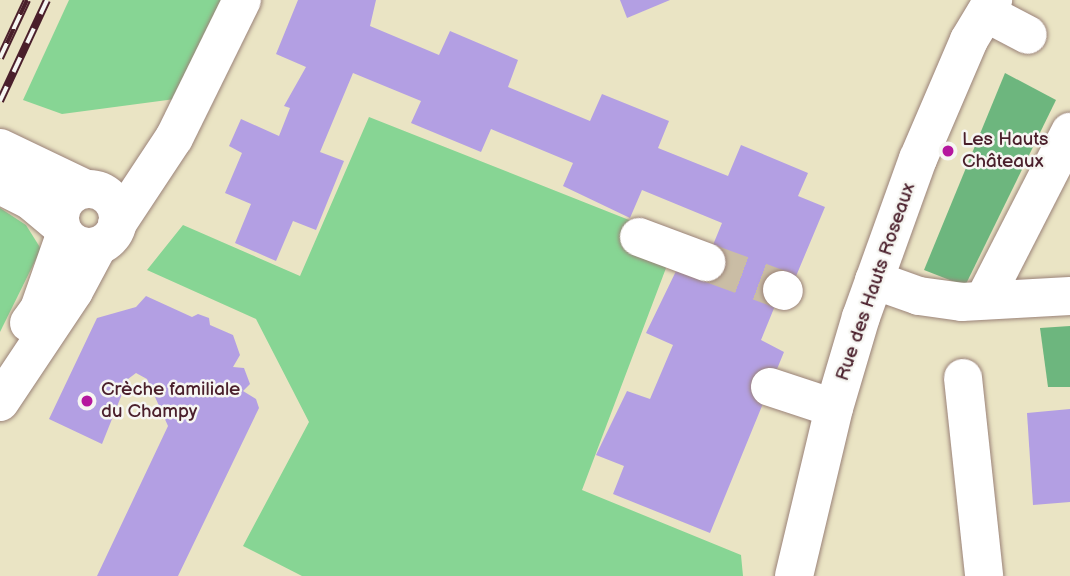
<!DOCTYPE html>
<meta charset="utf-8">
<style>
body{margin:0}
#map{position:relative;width:1070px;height:576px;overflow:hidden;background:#eae4c4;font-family:"Balsamiq Sans",sans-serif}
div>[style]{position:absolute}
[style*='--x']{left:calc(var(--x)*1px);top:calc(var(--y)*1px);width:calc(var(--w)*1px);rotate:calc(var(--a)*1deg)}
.green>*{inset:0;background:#87d594}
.forest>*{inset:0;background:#6db67e}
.building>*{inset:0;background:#b39fe3}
.minor-tunnel>*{height:38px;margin-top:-19px;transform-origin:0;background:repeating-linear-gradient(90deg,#cabda5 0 38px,transparent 0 57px)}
.roads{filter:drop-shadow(0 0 2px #9a8278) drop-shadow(0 0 2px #9a8278)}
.minor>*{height:38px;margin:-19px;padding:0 19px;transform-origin:19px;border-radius:19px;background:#fff}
.minor>.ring{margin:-19px;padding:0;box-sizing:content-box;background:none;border:38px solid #fff;border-radius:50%}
.rail>*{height:8px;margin-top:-4px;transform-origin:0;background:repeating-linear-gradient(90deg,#f6f6f2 0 16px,#4a1f2b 0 32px);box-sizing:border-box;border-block:2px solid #4a1f2b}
.dots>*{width:19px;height:19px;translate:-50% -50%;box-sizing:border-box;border:4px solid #f6f6f2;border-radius:50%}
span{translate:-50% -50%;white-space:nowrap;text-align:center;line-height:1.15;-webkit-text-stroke:5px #f6f6f2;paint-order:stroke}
.poi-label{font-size:19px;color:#4a1f2b}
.left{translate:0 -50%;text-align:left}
.street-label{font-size:19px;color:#4a1f2b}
</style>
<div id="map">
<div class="green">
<div style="clip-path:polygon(69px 0,224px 0,175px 99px,62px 114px,23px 100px)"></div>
<div style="clip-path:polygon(369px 117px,677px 239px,582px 490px,741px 555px,743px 576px,302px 576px,243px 546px,309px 422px,256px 319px,147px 270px,183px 225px,300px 276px)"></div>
<div style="clip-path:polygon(0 208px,26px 225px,41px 249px,0 332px)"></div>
</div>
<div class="forest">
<div style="clip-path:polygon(1005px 73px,1056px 100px,965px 286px,924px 270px)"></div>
<div style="clip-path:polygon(1070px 326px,1070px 387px,1048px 387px,1040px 328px)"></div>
</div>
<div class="building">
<div style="clip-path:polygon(298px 0,376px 0,370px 26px,439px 55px,450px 31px,518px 60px,508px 87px,590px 121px,602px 94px,669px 121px,658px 148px,728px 176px,741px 145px,808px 173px,798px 196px,825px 207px,794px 281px,786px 279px,761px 340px,784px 352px,710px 533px,613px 494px,624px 466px,596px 455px,627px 391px,650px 399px,673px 345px,646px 333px,678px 267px,706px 262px,722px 223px,642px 190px,630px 218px,563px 186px,573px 163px,491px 129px,481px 152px,411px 123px,421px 101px,353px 73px,320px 152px,344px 161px,316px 230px,293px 221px,276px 261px,235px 243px,251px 204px,225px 193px,242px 153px,229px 146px,241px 119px,279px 136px,290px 108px,284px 106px,306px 67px,276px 54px)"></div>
<div style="clip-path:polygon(620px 0,670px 0,627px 18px)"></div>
<div style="clip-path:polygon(146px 296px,192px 317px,198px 314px,209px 318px,210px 325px,233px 335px,240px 355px,233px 367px,244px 368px,250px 384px,243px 391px,256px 399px,259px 408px,178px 576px,97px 576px,168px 426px,147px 379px,136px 373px,128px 379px,102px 444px,49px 419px,97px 318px,136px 307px)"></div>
<div style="clip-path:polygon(1070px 409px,1070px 502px,1033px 505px,1027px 413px)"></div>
</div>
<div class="minor-tunnel">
<div style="--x:706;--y:262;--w:81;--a:20.2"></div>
</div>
<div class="roads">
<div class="minor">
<div style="--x:986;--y:13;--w:47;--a:27.6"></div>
<div style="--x:0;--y:148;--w:95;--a:25.5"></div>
<div style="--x:0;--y:185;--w:35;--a:27"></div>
<div style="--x:31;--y:201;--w:39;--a:40"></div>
<div class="ring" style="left:60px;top:189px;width:20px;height:20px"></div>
<div style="--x:117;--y:224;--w:103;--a:-56.5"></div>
<div style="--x:174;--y:138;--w:154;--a:-63.8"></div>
<div style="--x:639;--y:237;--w:72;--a:20.5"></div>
<div style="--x:874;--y:280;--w:48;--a:19.6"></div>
<div style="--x:919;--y:296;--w:43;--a:7.9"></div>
<div style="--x:962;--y:302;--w:108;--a:-3.2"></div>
<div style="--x:782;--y:290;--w:2;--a:27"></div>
<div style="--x:984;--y:300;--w:189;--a:-62.9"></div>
<div style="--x:29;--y:323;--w:17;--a:-54"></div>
<div style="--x:39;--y:309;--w:78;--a:-70.6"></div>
<div style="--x:963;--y:378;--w:199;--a:83.9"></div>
<div style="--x:770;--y:387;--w:67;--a:18.2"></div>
<div style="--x:0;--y:402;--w:133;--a:-56.3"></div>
<div style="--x:74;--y:291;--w:51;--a:-61.9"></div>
<div style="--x:794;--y:576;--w:173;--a:-76.6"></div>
<div style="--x:834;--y:408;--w:95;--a:-73.5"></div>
<div style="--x:861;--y:317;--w:168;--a:-70.2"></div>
<div style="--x:918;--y:159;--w:129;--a:-66.8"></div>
<div style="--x:969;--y:40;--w:47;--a:-59"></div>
</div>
</div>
<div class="rail">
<div style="--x:0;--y:58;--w:64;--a:-65"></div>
<div style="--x:0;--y:101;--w:111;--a:-65"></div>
</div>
<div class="dots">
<div style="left:948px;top:151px;background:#b5179e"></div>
<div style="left:87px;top:401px;background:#b5179e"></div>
</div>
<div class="poi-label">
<span class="left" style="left:962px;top:151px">Les Hauts<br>Châteaux</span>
<span class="left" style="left:101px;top:401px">Crèche familiale<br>du Champy</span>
</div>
<div class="street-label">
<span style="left:876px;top:282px;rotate:-71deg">Rue des Hauts Roseaux</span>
</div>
</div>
